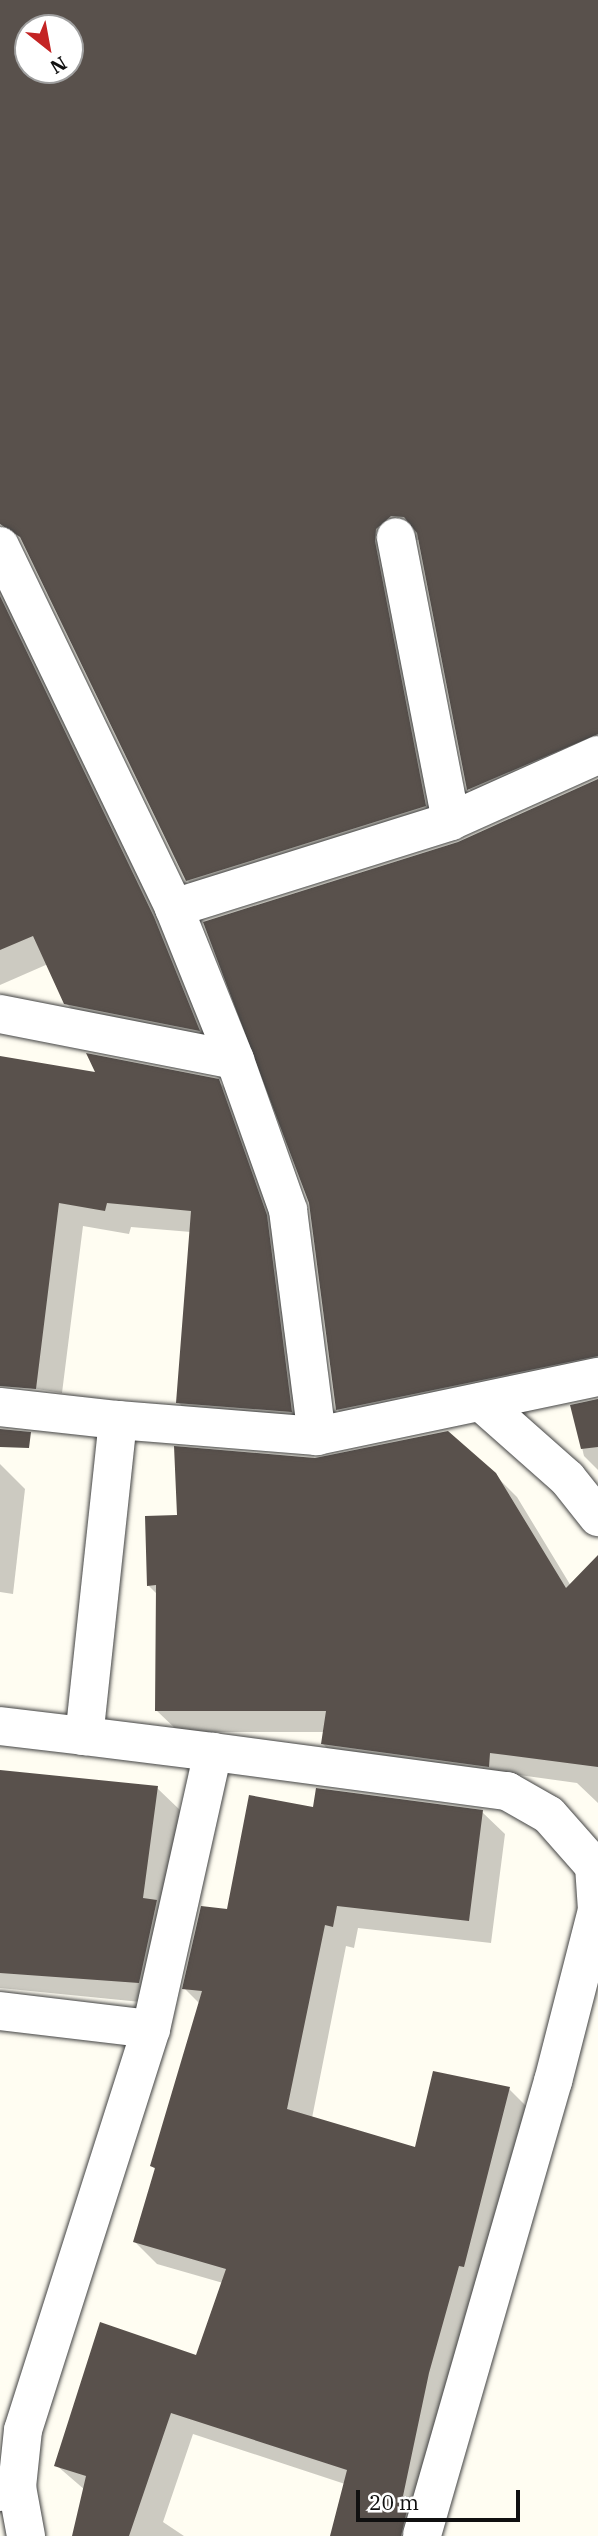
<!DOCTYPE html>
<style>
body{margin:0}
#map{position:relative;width:598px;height:2536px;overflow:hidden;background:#fffdf2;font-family:"IBM Plex Serif",serif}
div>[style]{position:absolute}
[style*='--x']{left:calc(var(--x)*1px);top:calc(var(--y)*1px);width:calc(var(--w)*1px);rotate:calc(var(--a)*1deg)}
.shadow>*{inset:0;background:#0003}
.building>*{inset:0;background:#59514c}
.roads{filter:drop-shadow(0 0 2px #434343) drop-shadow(0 0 2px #434343)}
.street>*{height:38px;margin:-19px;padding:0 19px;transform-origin:19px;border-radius:19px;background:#fff}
span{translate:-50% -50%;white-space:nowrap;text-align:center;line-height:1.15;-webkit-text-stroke:7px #fff;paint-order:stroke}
.north{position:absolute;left:14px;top:14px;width:70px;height:70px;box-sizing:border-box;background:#fff;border:2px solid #9f9f9f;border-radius:50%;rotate:149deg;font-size:19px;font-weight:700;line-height:28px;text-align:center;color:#101010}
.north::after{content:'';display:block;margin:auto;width:24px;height:32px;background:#c42424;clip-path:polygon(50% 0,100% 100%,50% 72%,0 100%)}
.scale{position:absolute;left:356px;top:2490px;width:164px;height:32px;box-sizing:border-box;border:4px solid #101010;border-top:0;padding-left:9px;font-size:21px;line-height:24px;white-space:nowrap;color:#101010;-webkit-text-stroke:5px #fff;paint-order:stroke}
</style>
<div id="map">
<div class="shadow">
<div style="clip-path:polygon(evenodd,0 0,598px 0,598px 767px,493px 813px,469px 789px,421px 540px,416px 540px,400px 554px,450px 831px,212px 905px,187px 880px,0 423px,0 0,28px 28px,70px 28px,70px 70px,28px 70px,28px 28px)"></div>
<div style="clip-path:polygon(0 571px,222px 1054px,90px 1028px,66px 1003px,48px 964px,0 985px)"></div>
<div style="clip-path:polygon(598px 781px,598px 1386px,362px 1434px,337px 1409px,461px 843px)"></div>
<div style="clip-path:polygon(0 1058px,97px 1074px,218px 1081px,243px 1106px,290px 1241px,315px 1436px,202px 1427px,178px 1402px,191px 1232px,131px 1227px,129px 1234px,83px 1226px,62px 1393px,0 1383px)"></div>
<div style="clip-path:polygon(598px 1399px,598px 1470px,584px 1456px,572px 1406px)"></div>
<div style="clip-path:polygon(0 1464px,25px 1489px,13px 1594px,0 1592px)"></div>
<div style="clip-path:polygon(495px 1475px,517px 1497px,571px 1586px,598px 1589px,598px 1803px,577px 1783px,512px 1774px,345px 1766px,323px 1744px,325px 1732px,179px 1732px,157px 1711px,158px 1595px,148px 1585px,179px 1516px)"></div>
<div style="clip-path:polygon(0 1771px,157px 1788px,180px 1810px,166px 1911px,161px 2004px,0 1988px)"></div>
<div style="clip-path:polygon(315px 1809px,482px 1812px,505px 1834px,491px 1943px,358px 1928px,354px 1948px,346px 1946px,312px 2118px,417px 2149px,509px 2089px,531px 2111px,429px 2536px,331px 2536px,345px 2484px,193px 2434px,163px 2522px,184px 2536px,74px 2536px,85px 2490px,56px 2465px,197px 2358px,223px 2283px,157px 2264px,135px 2242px,156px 2170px,152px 2166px,200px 2004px,184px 1988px,228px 1911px)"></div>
</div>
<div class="building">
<div style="clip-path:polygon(evenodd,0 0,598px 0,598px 734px,467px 790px,417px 533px,404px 517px,391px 516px,376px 529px,375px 541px,426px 806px,186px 881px,20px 537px,0 524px,0 0,28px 28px,70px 28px,70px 70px,28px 70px,28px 28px)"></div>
<div style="clip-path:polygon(0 596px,154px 917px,200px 1031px,64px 1004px,33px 936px,0 950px)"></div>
<div style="clip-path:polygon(598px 779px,598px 1356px,336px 1410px,309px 1203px,203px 922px,458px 842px)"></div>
<div style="clip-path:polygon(86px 1053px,219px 1079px,267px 1215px,292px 1412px,176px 1403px,191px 1211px,107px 1203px,105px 1211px,59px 1203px,36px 1389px,0 1386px,0 1056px,95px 1072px)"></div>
<div style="clip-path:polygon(598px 1399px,598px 1447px,581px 1449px,570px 1405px)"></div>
<div style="clip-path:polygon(0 1429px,31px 1432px,29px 1448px,0 1447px)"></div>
<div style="clip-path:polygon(448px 1431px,496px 1473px,566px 1588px,598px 1555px,598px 1767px,490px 1753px,489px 1767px,321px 1744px,326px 1711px,155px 1711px,156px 1585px,147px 1586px,145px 1516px,177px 1515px,174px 1446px,315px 1458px)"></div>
<div style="clip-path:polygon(0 1770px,158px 1786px,143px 1898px,157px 1900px,139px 1983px,0 1973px)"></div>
<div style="clip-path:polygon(316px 1788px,483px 1810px,469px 1921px,337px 1906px,333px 1927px,325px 1925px,287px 2109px,415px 2147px,433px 2071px,510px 2087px,464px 2267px,459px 2266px,429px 2373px,403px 2496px,410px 2497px,401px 2536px,330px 2536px,347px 2470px,171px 2413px,129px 2536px,72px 2536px,86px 2476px,54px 2466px,100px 2322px,196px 2355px,226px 2269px,133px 2242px,155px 2168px,150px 2166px,202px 1991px,182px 1989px,201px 1906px,227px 1909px,249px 1795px,313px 1807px)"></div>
</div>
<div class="roads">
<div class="street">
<div style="--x:0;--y:546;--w:402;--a:64.3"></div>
<div style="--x:174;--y:908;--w:164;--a:68.1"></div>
<div style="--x:235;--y:1060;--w:159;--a:70.5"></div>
<div style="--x:288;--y:1210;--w:228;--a:82.7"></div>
<div style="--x:317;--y:1436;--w:200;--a:-175.4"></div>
<div style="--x:451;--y:821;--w:161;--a:-24.2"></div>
<div style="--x:174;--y:908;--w:290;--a:-17.4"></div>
<div style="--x:451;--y:821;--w:289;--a:-101"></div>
<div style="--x:0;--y:1014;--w:239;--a:11.1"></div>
<div style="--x:481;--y:1402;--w:115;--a:41.5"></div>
<div style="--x:567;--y:1478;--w:50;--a:51.5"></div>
<div style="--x:0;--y:1407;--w:119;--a:6.3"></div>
<div style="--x:118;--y:1420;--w:318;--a:96.1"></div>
<div style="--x:84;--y:1736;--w:85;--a:-173.2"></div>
<div style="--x:317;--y:1436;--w:287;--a:-11.9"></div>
<div style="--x:213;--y:1752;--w:297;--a:7.6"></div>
<div style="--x:507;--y:1791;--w:48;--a:29.7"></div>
<div style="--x:549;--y:1815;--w:68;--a:48.6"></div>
<div style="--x:594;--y:1866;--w:44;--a:86.1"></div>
<div style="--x:597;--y:1910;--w:177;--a:104.4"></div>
<div style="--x:553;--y:2081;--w:473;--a:106.1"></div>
<div style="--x:0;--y:2011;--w:152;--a:6.8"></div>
<div style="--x:151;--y:2029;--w:284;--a:-77.4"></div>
<div style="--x:213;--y:1752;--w:130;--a:-172.9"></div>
<div style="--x:17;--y:2487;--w:57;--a:-84"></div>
<div style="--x:23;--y:2430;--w:421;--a:-72.3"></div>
<div style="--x:0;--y:2492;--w:18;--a:-16"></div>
<div style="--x:17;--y:2487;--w:50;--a:79.6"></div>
</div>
</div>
<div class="north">N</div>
<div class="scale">20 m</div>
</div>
